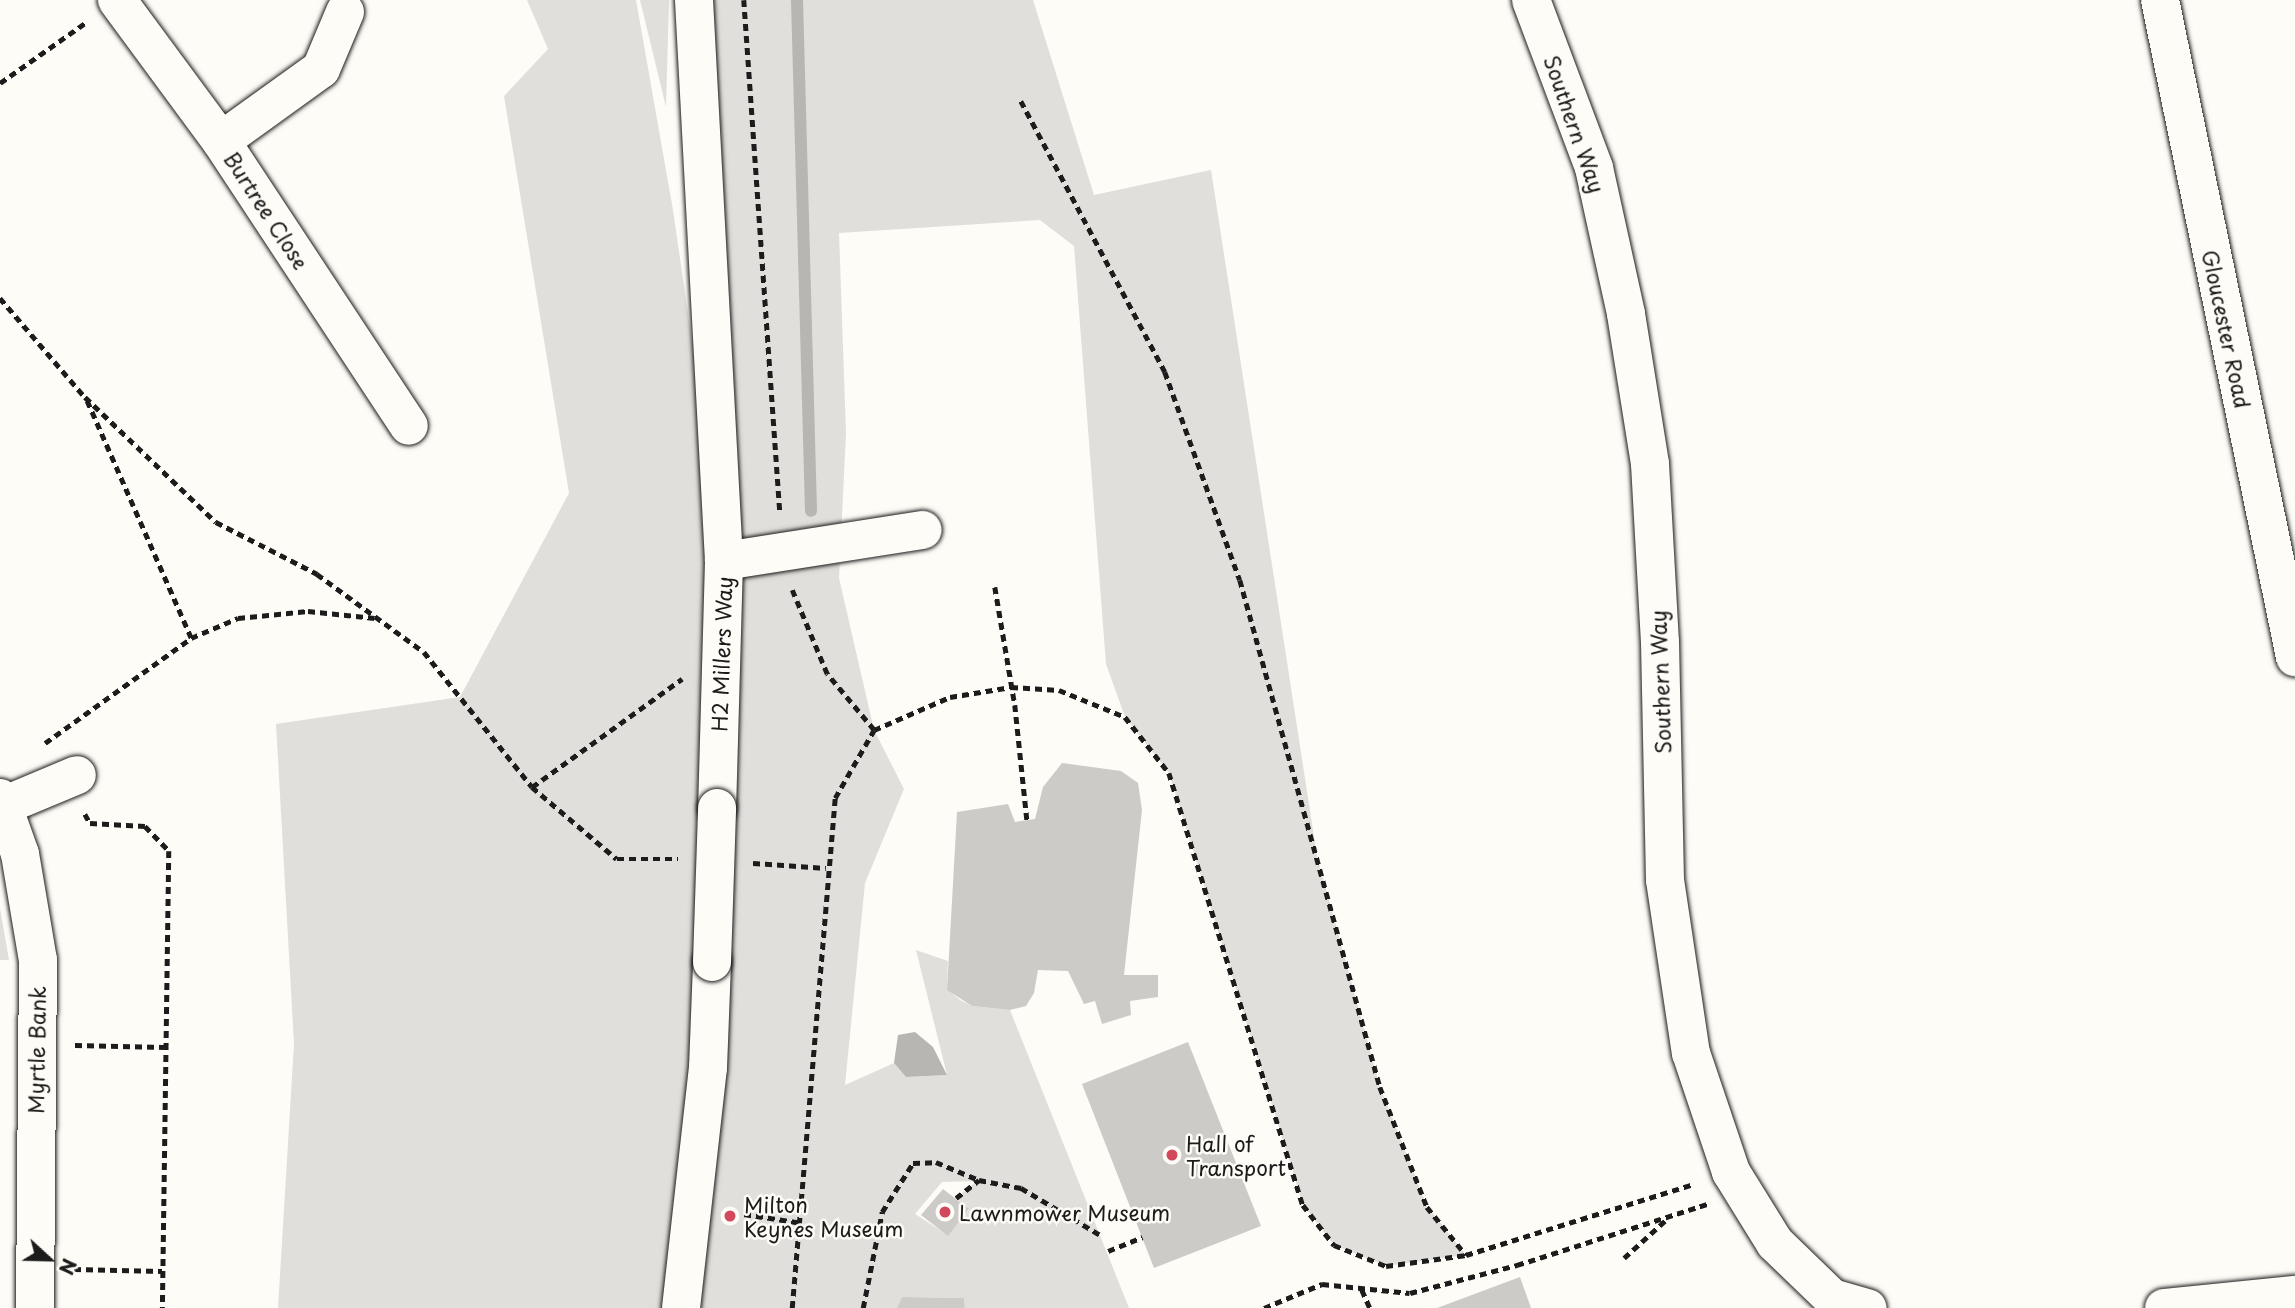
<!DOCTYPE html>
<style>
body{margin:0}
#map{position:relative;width:2295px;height:1308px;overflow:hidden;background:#fdfcf7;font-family:"Playpen Sans",sans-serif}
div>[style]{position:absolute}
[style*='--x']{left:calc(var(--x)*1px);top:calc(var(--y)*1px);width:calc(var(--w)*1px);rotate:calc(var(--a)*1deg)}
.green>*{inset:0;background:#e0dfdb}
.water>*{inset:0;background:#b7b6b2}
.stream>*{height:12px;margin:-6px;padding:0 6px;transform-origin:6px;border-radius:6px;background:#b7b6b2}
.building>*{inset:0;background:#cccbc8}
.path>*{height:4.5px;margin-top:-2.25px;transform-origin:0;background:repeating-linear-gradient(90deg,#1c1c1c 0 7px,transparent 0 12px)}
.roads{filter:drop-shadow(0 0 2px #1c1c1c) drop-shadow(0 0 2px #1c1c1c)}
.minor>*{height:38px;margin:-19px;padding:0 19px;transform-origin:19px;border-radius:19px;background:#fdfcf7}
.bridges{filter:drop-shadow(0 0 2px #1c1c1c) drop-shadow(0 0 2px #1c1c1c)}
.minor-bridge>*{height:38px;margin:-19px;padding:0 19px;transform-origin:19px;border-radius:19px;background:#fdfcf7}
.dots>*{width:19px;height:19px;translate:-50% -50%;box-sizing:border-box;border:4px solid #fdfcf7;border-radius:50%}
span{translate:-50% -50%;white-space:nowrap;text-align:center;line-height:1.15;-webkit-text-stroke:5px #fdfcf7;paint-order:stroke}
.street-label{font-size:21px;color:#1c1c1c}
.poi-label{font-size:21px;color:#1c1c1c}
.left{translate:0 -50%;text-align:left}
.north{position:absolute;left:14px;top:1224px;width:70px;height:70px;-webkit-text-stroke:5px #fdfcf7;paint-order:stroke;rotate:112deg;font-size:19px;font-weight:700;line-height:28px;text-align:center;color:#1c1c1c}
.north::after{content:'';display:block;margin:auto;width:24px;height:32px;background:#1c1c1c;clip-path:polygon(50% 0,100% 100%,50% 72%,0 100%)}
</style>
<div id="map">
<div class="green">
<div style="clip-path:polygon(evenodd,527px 0,636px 0,673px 210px,722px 549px,694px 0,1033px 0,1094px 195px,1211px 170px,1317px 856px,1380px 1087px,1427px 1206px,1466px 1255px,1386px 1266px,1334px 1245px,1303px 1205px,1169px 773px,1125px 717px,1106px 664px,1074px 246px,1040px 220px,839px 233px,846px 433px,839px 578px,874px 730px,904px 789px,865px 883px,845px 1085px,894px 1063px,906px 1077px,947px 1075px,916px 950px,948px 961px,947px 989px,960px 1000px,972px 1006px,1010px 1010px,1129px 1308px,965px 1308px,964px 1298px,902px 1297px,897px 1308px,278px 1308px,294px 1044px,276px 724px,460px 697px,569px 493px,504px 96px,548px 49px,527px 0,977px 1181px,956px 1198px,969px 1210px,948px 1235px,915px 1214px,942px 1182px,977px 1181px)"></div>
<div style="clip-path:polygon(640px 0,669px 0,666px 107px)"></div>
<div style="clip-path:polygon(0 908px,9px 960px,0 960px)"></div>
</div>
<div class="water">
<div style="clip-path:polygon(915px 1032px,933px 1047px,947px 1075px,906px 1077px,894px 1063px,898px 1035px)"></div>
</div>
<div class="stream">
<div style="--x:797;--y:0;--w:511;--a:88.43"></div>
</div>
<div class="building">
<div style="clip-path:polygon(1062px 763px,1121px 771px,1138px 783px,1142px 810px,1124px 975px,1158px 975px,1158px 997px,1130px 1001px,1131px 1015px,1102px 1024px,1095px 1001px,1084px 1004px,1068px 971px,1038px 970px,1034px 993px,1026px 1006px,1010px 1010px,972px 1006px,947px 990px,957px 812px,1008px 804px,1015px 822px,1035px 819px,1043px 787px)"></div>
<div style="clip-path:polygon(1188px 1042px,1261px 1226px,1154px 1268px,1082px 1084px)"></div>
<div style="clip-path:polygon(943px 1189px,969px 1209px,948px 1236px,921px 1215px)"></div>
<div style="clip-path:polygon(1520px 1277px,1531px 1308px,1437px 1308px)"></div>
<div style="clip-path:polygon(902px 1297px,964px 1298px,965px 1308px,897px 1308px)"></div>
</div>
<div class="path">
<div style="--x:744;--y:0;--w:513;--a:85.98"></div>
<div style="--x:0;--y:83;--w:104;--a:-35.2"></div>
<div style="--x:1021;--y:101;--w:307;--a:62"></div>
<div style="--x:1165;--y:372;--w:221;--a:70.2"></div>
<div style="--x:1240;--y:580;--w:526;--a:74.56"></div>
<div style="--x:1380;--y:1087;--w:129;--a:68.6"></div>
<div style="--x:1427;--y:1207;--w:62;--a:50.9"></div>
<div style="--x:0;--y:298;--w:130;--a:49.4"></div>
<div style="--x:85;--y:397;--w:181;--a:43.7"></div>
<div style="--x:216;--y:522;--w:114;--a:27.2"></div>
<div style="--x:317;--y:574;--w:132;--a:36.1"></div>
<div style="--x:424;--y:652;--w:173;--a:51.3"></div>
<div style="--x:532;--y:787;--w:111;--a:40.3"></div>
<div style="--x:617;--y:859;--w:61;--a:0"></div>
<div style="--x:995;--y:587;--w:120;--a:80.4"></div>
<div style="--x:1015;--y:705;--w:116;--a:84"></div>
<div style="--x:191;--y:638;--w:51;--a:-23.1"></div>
<div style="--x:238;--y:618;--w:70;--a:-5.7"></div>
<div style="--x:308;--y:611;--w:67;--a:6"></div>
<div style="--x:874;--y:730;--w:83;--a:-23.5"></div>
<div style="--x:950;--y:697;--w:62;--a:-9.3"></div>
<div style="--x:1011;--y:687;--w:48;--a:3.6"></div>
<div style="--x:1059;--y:690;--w:71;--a:22.2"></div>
<div style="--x:1125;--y:717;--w:71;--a:51.8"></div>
<div style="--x:1169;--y:773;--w:452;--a:72.8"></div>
<div style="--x:1303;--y:1205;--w:51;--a:52.2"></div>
<div style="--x:1334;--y:1245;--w:56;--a:22"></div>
<div style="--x:1386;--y:1266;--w:81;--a:-7.8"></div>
<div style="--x:1466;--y:1255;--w:239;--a:-17.3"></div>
<div style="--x:45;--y:743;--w:180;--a:-35.7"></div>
<div style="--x:191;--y:638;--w:259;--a:-113.7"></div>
<div style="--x:532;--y:787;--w:185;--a:-35.8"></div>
<div style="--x:85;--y:814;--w:10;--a:61"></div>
<div style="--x:90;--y:823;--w:55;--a:3.1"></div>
<div style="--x:145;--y:826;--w:35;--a:46"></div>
<div style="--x:169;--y:851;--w:457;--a:90.8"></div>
<div style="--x:753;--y:863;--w:73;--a:3.9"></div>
<div style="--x:75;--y:1045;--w:89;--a:1.3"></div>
<div style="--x:956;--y:1198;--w:29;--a:-38"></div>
<div style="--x:979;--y:1180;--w:43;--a:10.8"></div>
<div style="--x:1021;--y:1188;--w:94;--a:30.7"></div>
<div style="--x:744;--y:1214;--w:59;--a:8.8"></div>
<div style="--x:1108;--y:1251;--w:37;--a:-22"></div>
<div style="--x:1624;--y:1258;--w:59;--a:-42.3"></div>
<div style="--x:74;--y:1269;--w:88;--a:1.3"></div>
<div style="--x:1362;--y:1290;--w:20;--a:66"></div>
<div style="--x:792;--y:1308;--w:512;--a:-85.18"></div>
<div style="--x:835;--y:798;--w:78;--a:-60.2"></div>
<div style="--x:874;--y:730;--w:73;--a:-130"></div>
<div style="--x:827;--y:674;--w:91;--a:-112.6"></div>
<div style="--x:863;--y:1308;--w:98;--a:-78.8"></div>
<div style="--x:882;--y:1212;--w:58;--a:-57.7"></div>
<div style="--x:913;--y:1163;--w:23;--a:-2"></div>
<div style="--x:936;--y:1162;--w:47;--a:22.7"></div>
<div style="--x:1264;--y:1308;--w:63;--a:-22.5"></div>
<div style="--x:1322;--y:1284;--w:88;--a:5.8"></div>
<div style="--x:1410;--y:1293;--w:111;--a:-14.7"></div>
<div style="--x:1517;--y:1265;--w:200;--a:-17.8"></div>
</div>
<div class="roads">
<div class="minor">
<div style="--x:117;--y:0;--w:175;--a:53.6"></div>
<div style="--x:221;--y:141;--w:341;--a:56.6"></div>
<div style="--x:694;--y:0;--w:562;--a:86.94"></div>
<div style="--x:724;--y:561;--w:247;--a:91.6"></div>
<div style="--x:1531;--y:0;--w:179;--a:69.4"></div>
<div style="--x:1594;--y:168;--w:149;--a:77.6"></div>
<div style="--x:1626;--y:314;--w:152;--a:80.9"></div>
<div style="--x:1650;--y:464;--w:178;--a:86.8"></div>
<div style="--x:1660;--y:642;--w:238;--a:88.8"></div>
<div style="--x:1665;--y:880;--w:175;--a:81.5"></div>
<div style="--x:1691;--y:1053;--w:126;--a:71.4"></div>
<div style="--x:1731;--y:1172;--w:84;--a:58.2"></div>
<div style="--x:1775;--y:1243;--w:79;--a:44"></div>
<div style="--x:1832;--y:1298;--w:37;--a:16"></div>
<div style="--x:2160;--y:0;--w:671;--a:78.39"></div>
<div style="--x:221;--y:141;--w:123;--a:-35.8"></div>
<div style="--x:321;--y:69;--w:62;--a:-67.2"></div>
<div style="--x:724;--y:561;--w:201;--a:-8.9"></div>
<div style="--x:0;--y:798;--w:59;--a:70.3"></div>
<div style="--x:20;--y:854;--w:108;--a:80.4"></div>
<div style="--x:38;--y:960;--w:348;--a:90.5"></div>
<div style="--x:3;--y:806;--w:80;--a:-22.7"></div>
<div style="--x:681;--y:1308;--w:242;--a:-83.6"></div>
<div style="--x:708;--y:1068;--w:106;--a:-87.8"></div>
<div style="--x:2164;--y:1308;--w:132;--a:-5.7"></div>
</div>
</div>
<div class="bridges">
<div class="minor-bridge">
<div style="--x:712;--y:962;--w:154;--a:-88.1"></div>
</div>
</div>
<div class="dots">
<div style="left:1172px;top:1155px;background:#d1495b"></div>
<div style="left:945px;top:1212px;background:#d1495b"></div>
<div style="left:730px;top:1216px;background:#d1495b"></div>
</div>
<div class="street-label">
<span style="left:1575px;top:124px;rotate:71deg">Southern Way</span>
<span style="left:267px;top:210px;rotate:57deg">Burtree Close</span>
<span style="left:2227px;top:329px;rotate:78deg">Gloucester Road</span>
<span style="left:721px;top:654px;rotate:-88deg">H2 Millers Way</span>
<span style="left:1660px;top:682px;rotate:-92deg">Southern Way</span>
<span style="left:36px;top:1050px;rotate:-89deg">Myrtle Bank</span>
</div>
<div class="poi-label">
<span class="left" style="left:1186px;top:1155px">Hall of<br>Transport</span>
<span class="left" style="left:744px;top:1216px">Milton<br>Keynes Museum</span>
<span class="left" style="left:959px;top:1212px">Lawnmower Museum</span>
</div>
<div class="north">N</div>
</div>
